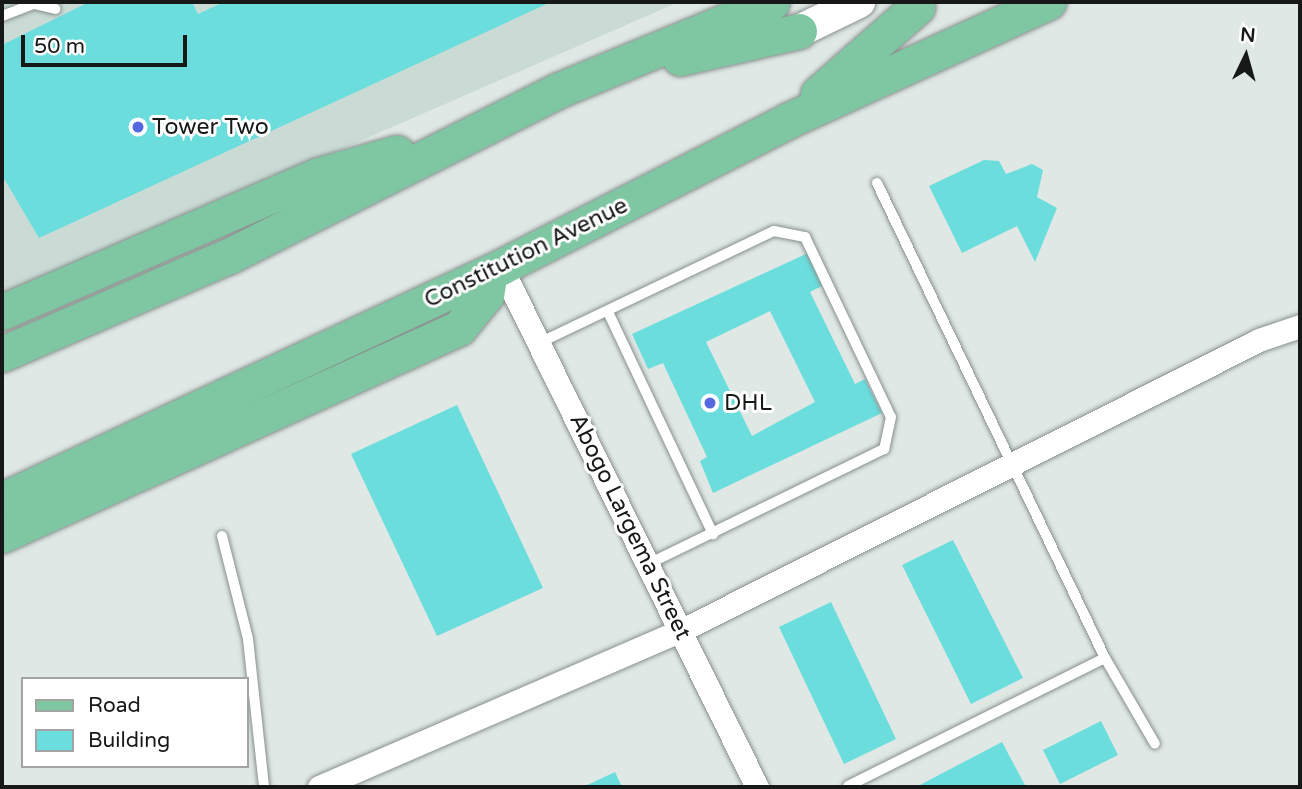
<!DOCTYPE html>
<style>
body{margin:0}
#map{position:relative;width:1302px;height:789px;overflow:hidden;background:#dfe8e5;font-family:"Varela Round",sans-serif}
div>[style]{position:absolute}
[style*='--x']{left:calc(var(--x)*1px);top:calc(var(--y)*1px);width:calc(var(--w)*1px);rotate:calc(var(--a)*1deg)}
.built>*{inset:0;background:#cadbd6}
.building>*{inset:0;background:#6bdddd}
.roads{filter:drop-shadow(0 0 2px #88908e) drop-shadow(0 0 2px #88908e)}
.lane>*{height:10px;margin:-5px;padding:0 5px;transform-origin:5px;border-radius:5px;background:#fff}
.street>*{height:23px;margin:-11.5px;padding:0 11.5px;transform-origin:11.5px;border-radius:11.5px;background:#fff}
.secondary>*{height:32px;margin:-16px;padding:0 16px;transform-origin:16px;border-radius:16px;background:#fff}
.primary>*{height:35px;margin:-17.5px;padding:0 17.5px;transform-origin:17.5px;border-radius:17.5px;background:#7fc7a3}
.dots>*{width:19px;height:19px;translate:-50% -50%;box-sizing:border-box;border:4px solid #fff;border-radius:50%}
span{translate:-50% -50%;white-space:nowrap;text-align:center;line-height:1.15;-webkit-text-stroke:6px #fff;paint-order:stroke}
.poi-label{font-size:23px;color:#161918}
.left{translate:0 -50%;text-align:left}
.street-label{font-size:23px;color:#161918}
.frame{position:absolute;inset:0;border:4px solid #161918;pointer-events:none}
.legend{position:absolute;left:21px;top:677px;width:228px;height:91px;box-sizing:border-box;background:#fff;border:2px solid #a2a3a3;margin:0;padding:9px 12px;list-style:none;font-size:21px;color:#161918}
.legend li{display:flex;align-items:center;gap:14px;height:35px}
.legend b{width:35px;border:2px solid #a2a3a3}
.north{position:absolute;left:1211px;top:21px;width:70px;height:70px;-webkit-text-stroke:5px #fff;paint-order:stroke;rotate:5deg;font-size:19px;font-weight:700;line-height:28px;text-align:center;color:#161918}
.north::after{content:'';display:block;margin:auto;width:24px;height:32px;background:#161918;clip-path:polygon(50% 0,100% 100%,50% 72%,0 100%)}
.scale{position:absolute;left:21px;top:35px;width:166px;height:32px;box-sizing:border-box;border:4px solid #161918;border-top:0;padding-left:9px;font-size:21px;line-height:24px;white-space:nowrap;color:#161918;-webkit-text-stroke:5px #fff;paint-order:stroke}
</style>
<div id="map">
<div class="built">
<div style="clip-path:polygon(2px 2px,679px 2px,2px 297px)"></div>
</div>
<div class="building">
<div style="clip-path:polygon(89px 2px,192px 2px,198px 14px,224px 2px,551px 2px,39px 238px,2px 175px,2px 45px)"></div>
<div style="clip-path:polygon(984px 160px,999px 161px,1006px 174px,1032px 164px,1043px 170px,1037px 197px,1057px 208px,1035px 262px,1017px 226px,962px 253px,929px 186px)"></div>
<div style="clip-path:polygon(evenodd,808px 253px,822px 286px,810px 292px,855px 384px,865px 379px,882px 413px,713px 493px,700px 461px,707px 457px,663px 363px,648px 369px,632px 334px,808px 253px,770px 311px,815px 402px,752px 436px,706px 342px,770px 311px)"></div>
<div style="clip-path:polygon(457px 405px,543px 588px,437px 636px,351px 454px)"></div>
<div style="clip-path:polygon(953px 540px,1023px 678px,971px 704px,902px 565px)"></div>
<div style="clip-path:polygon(831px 602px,896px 739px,844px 764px,779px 627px)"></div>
<div style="clip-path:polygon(1101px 721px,1118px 755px,1060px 784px,1043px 750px)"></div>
<div style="clip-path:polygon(1002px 742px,1026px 787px,916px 787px)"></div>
<div style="clip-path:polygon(615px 772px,622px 787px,583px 787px)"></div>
</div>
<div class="roads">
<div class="lane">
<div style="--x:2;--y:16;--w:34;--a:-21"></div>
<div style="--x:34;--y:4;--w:22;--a:13"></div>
<div style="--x:608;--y:312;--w:246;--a:64.7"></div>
<div style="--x:539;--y:343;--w:260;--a:-25.5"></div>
<div style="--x:774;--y:231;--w:32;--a:11"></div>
<div style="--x:805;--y:237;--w:199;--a:64.5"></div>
<div style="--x:891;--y:417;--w:33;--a:102"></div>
<div style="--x:884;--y:449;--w:263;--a:154"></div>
<div style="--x:222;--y:536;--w:106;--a:75.8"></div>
<div style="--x:248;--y:639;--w:149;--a:83.8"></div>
<div style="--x:1105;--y:658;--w:99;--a:59.8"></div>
<div style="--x:848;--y:786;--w:287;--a:-26.5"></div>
<div style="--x:1105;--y:658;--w:527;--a:-115.64"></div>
</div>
<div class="street">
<div style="--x:501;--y:267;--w:580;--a:63.79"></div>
<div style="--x:319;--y:787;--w:395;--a:-23.4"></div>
<div style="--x:682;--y:630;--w:646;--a:-26.68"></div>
<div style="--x:1259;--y:340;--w:43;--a:-18.9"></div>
</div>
<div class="secondary">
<div style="--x:799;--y:31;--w:67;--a:-25.8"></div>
</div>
<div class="primary">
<div style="--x:680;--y:58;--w:122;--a:-12.8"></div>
<div style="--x:818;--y:94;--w:132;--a:-41.3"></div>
<div style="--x:2;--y:312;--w:345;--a:-23.4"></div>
<div style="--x:319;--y:175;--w:81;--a:-15.8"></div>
<div style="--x:2;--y:354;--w:247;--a:-23.4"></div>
<div style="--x:229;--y:256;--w:369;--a:-26.7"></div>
<div style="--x:559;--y:90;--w:230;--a:-22.4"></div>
<div style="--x:2;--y:500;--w:551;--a:-25.03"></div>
<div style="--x:501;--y:267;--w:323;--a:-27"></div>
<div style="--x:789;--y:120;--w:285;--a:-24.5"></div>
<div style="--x:2;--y:535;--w:502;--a:-24.37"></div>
<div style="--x:459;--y:328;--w:43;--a:-50.7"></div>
<div style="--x:486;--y:295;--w:22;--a:-80"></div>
</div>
</div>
<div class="dots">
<div style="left:138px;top:127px;background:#5668df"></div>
<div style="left:710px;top:403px;background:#5668df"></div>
</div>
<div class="poi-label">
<span class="left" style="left:152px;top:127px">Tower Two</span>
<span class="left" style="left:724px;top:403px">DHL</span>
</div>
<div class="street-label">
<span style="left:526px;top:253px;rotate:-26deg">Constitution Avenue</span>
<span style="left:630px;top:527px;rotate:64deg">Abogo Largema Street</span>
</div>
<div class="frame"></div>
<ul class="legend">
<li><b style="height:9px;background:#7fc7a3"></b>Road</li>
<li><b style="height:19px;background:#6bdddd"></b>Building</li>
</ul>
<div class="north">N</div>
<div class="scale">50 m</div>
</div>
